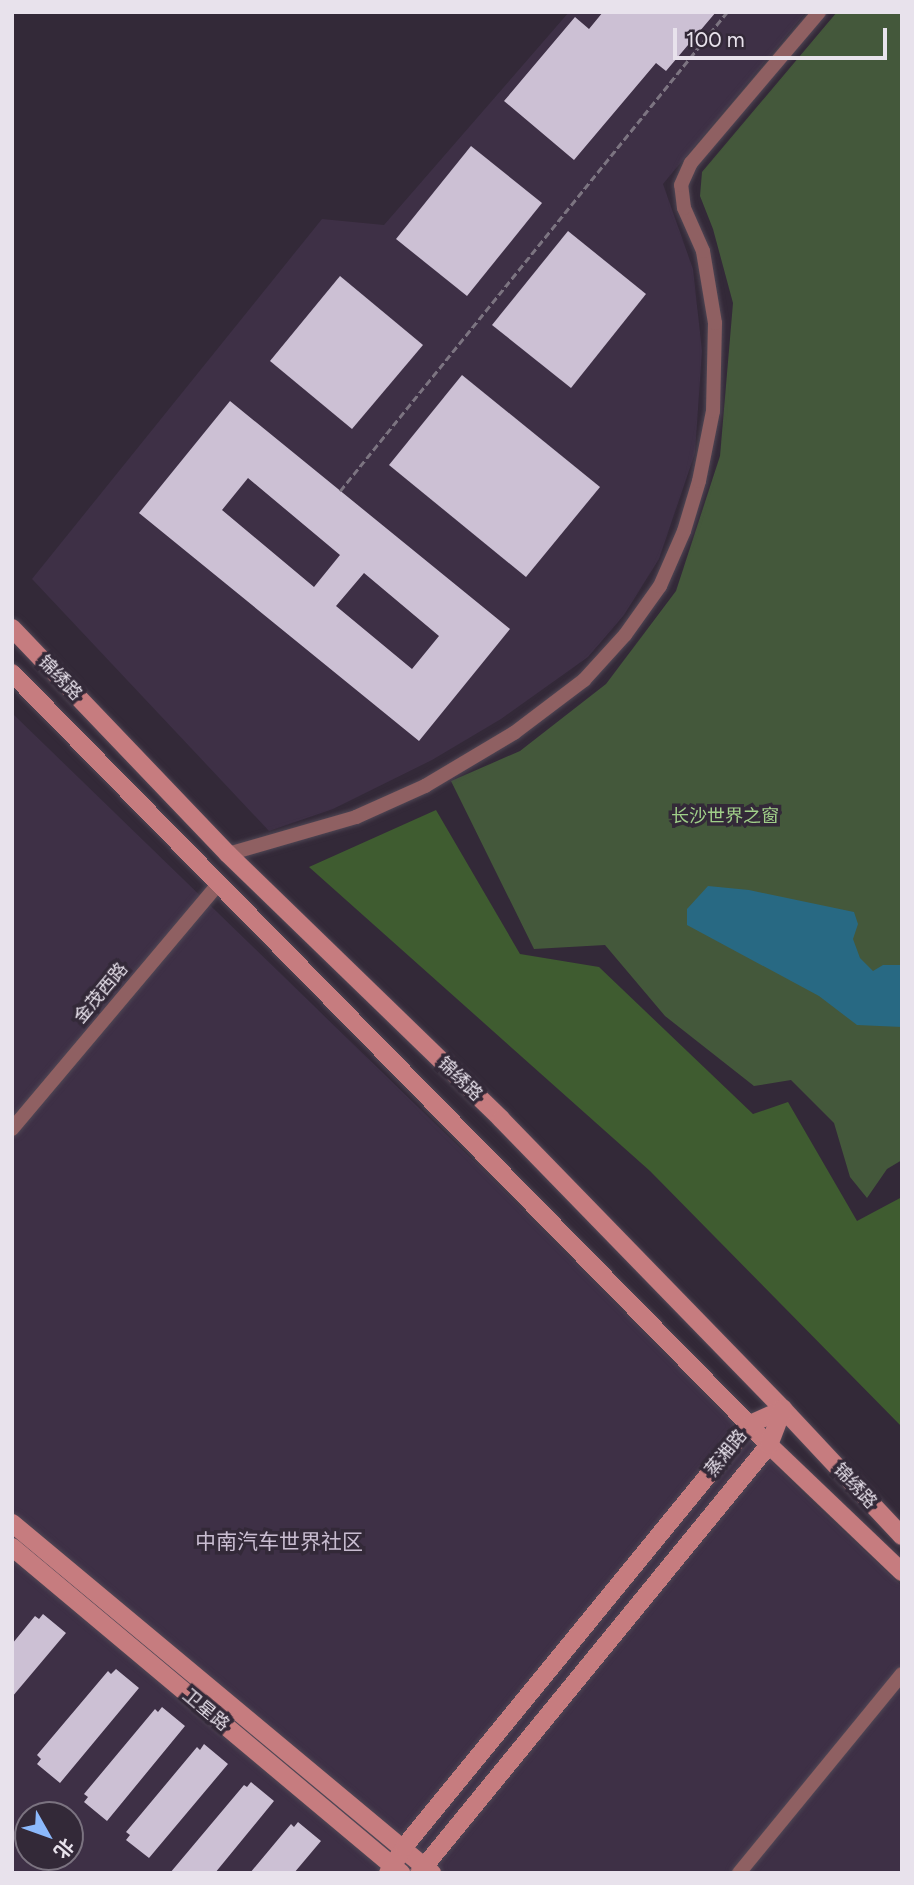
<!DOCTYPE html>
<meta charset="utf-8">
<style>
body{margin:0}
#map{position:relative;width:914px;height:1885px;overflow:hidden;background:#332938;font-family:Figtree,"Noto Sans SC",sans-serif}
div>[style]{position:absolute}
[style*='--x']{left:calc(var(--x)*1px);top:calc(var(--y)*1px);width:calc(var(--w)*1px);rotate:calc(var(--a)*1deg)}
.built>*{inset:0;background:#3e3046}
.green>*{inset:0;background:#44583b}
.forest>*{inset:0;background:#3f5c30}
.water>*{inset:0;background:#286983}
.building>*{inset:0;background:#ccc0d4}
.path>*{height:2.5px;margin-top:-1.25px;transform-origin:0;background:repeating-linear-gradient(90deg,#7c7481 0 7px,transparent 0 10.5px)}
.roads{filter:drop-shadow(0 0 2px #504755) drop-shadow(0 0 2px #504755)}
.street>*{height:14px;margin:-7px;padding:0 7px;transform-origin:7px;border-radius:7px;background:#8f6062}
.secondary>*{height:18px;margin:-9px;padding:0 9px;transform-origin:9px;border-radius:9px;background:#c67c7f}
span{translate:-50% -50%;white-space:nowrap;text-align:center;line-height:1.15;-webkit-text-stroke:7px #332938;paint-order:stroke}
.street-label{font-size:18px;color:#e8e2ec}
.park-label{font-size:18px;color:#a0cf89}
.quarter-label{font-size:21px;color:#c9bdd1}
.frame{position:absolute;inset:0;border:14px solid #e8e2ec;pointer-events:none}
.north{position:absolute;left:14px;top:1801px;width:70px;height:70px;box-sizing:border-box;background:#332938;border:2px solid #7b7380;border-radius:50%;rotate:130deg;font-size:19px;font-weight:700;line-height:28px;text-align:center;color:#e8e2ec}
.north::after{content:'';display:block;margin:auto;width:24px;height:32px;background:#8cb9fc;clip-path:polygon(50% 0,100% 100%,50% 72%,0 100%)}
.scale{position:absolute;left:673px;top:28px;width:214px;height:32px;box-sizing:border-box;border:4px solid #e8e2ec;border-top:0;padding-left:9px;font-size:21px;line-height:24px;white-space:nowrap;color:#e8e2ec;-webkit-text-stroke:5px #332938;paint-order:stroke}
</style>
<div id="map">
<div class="built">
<div style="clip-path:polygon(569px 12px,806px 12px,663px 184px,693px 269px,702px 351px,695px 453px,659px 559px,624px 615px,588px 657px,501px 719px,432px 760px,333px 809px,269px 831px,32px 579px,322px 219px,384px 225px)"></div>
<div style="clip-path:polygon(evenodd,12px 713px,481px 1168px,806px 1496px,902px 1586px,902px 1873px,12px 1873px,12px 713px,28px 1815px,70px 1815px,70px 1857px,28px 1857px,28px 1815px)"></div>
</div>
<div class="green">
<div style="clip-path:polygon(837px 12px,902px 12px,902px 1160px,887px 1169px,867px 1198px,850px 1177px,834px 1123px,791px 1080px,754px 1086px,665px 1016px,605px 945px,534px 949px,451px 781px,520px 751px,606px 684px,676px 591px,720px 456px,733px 303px,713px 229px,700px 196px,702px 172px)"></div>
</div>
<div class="forest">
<div style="clip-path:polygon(436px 810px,520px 954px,599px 967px,753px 1114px,788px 1102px,857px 1221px,902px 1197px,902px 1427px,650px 1171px,309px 867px)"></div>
</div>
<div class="water">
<div style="clip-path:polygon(708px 886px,749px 890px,854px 912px,858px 924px,853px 939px,860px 958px,873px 971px,883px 965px,902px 965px,902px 1027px,857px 1025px,819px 996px,687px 925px,687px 909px)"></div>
</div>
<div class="building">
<div style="clip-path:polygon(603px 12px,716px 12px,666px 71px,656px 63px,574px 160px,504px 101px,575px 17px,589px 29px)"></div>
<div style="clip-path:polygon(471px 146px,542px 203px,467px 296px,396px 239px)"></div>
<div style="clip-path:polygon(568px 231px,646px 294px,571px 388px,492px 325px)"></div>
<div style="clip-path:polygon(340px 276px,423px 345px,352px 429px,270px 361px)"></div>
<div style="clip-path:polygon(462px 375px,600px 487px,526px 577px,389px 465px)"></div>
<div style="clip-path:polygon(evenodd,230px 401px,510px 629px,419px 741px,139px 513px,230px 401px,248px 478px,340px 555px,314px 587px,222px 510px,248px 478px,230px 401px,364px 573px,439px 636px,412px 669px,336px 606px,364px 573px)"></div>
<div style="clip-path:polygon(43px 1614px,66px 1633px,12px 1697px,12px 1644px,35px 1616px,39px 1619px)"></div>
<div style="clip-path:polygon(116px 1669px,139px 1688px,60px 1783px,37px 1764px,41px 1759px,37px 1755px,108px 1671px,111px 1674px)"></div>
<div style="clip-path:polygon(162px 1707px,185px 1726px,107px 1821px,84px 1802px,88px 1797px,84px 1794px,155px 1709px,158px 1712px)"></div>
<div style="clip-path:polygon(204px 1744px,228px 1764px,149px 1858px,126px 1840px,130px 1835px,126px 1832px,197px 1747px,200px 1750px)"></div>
<div style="clip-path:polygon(251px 1782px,274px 1801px,215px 1873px,170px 1873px,244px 1785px,247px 1787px)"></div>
<div style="clip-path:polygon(298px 1822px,321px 1841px,294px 1873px,250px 1873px,291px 1824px,294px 1827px)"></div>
</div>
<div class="path">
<div style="--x:340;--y:491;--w:616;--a:-51.06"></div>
</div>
<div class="roads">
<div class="street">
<div style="--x:228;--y:854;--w:133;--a:-16.1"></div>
<div style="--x:356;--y:817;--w:76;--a:-24.2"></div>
<div style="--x:425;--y:786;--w:104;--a:-30.8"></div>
<div style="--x:514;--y:733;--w:88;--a:-37.1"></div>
<div style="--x:584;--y:680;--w:61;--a:-47.7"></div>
<div style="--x:625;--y:635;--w:60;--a:-54.5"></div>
<div style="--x:660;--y:586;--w:60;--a:-66.4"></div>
<div style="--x:684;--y:531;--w:52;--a:-73.3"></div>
<div style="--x:699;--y:481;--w:71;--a:-78.7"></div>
<div style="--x:713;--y:411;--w:88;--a:-88.7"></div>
<div style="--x:715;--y:323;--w:73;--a:-99.5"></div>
<div style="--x:703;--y:251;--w:47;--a:-113.8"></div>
<div style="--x:684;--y:208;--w:23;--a:-97"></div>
<div style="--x:681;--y:185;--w:24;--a:-66"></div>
<div style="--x:691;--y:163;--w:198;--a:-49.7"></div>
<div style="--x:12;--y:1129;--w:322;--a:-49.9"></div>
<div style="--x:739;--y:1873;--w:257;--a:-50.7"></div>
</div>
<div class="secondary">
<div style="--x:12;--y:628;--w:313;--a:46.3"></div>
<div style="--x:228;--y:854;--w:380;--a:44.1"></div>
<div style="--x:501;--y:1119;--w:405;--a:45.8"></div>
<div style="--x:783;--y:1409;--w:174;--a:46.9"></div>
<div style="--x:12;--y:673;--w:1081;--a:45.56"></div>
<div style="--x:769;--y:1445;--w:184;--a:43.7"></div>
<div style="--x:12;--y:1523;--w:547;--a:39.81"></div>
<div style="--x:12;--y:1547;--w:508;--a:39.96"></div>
<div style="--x:388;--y:1873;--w:31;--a:-58"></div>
<div style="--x:404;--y:1847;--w:546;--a:-50.72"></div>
<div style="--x:750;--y:1424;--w:36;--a:-24"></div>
<div style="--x:419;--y:1873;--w:553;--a:-50.73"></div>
<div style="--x:769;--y:1445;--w:39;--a:-69"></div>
</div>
</div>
<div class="street-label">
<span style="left:60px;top:678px;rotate:46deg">锦绣路</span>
<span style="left:101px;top:993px;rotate:-50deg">金茂西路</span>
<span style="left:460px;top:1079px;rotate:44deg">锦绣路</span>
<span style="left:726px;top:1453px;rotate:-51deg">蒸湘路</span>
<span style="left:855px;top:1486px;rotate:47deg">锦绣路</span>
<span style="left:206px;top:1710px;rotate:40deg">卫星路</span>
</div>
<div class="park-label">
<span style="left:725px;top:816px">长沙世界之窗</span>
</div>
<div class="quarter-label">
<span style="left:279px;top:1542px">中南汽车世界社区</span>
</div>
<div class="frame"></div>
<div class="north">北</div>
<div class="scale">100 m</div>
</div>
